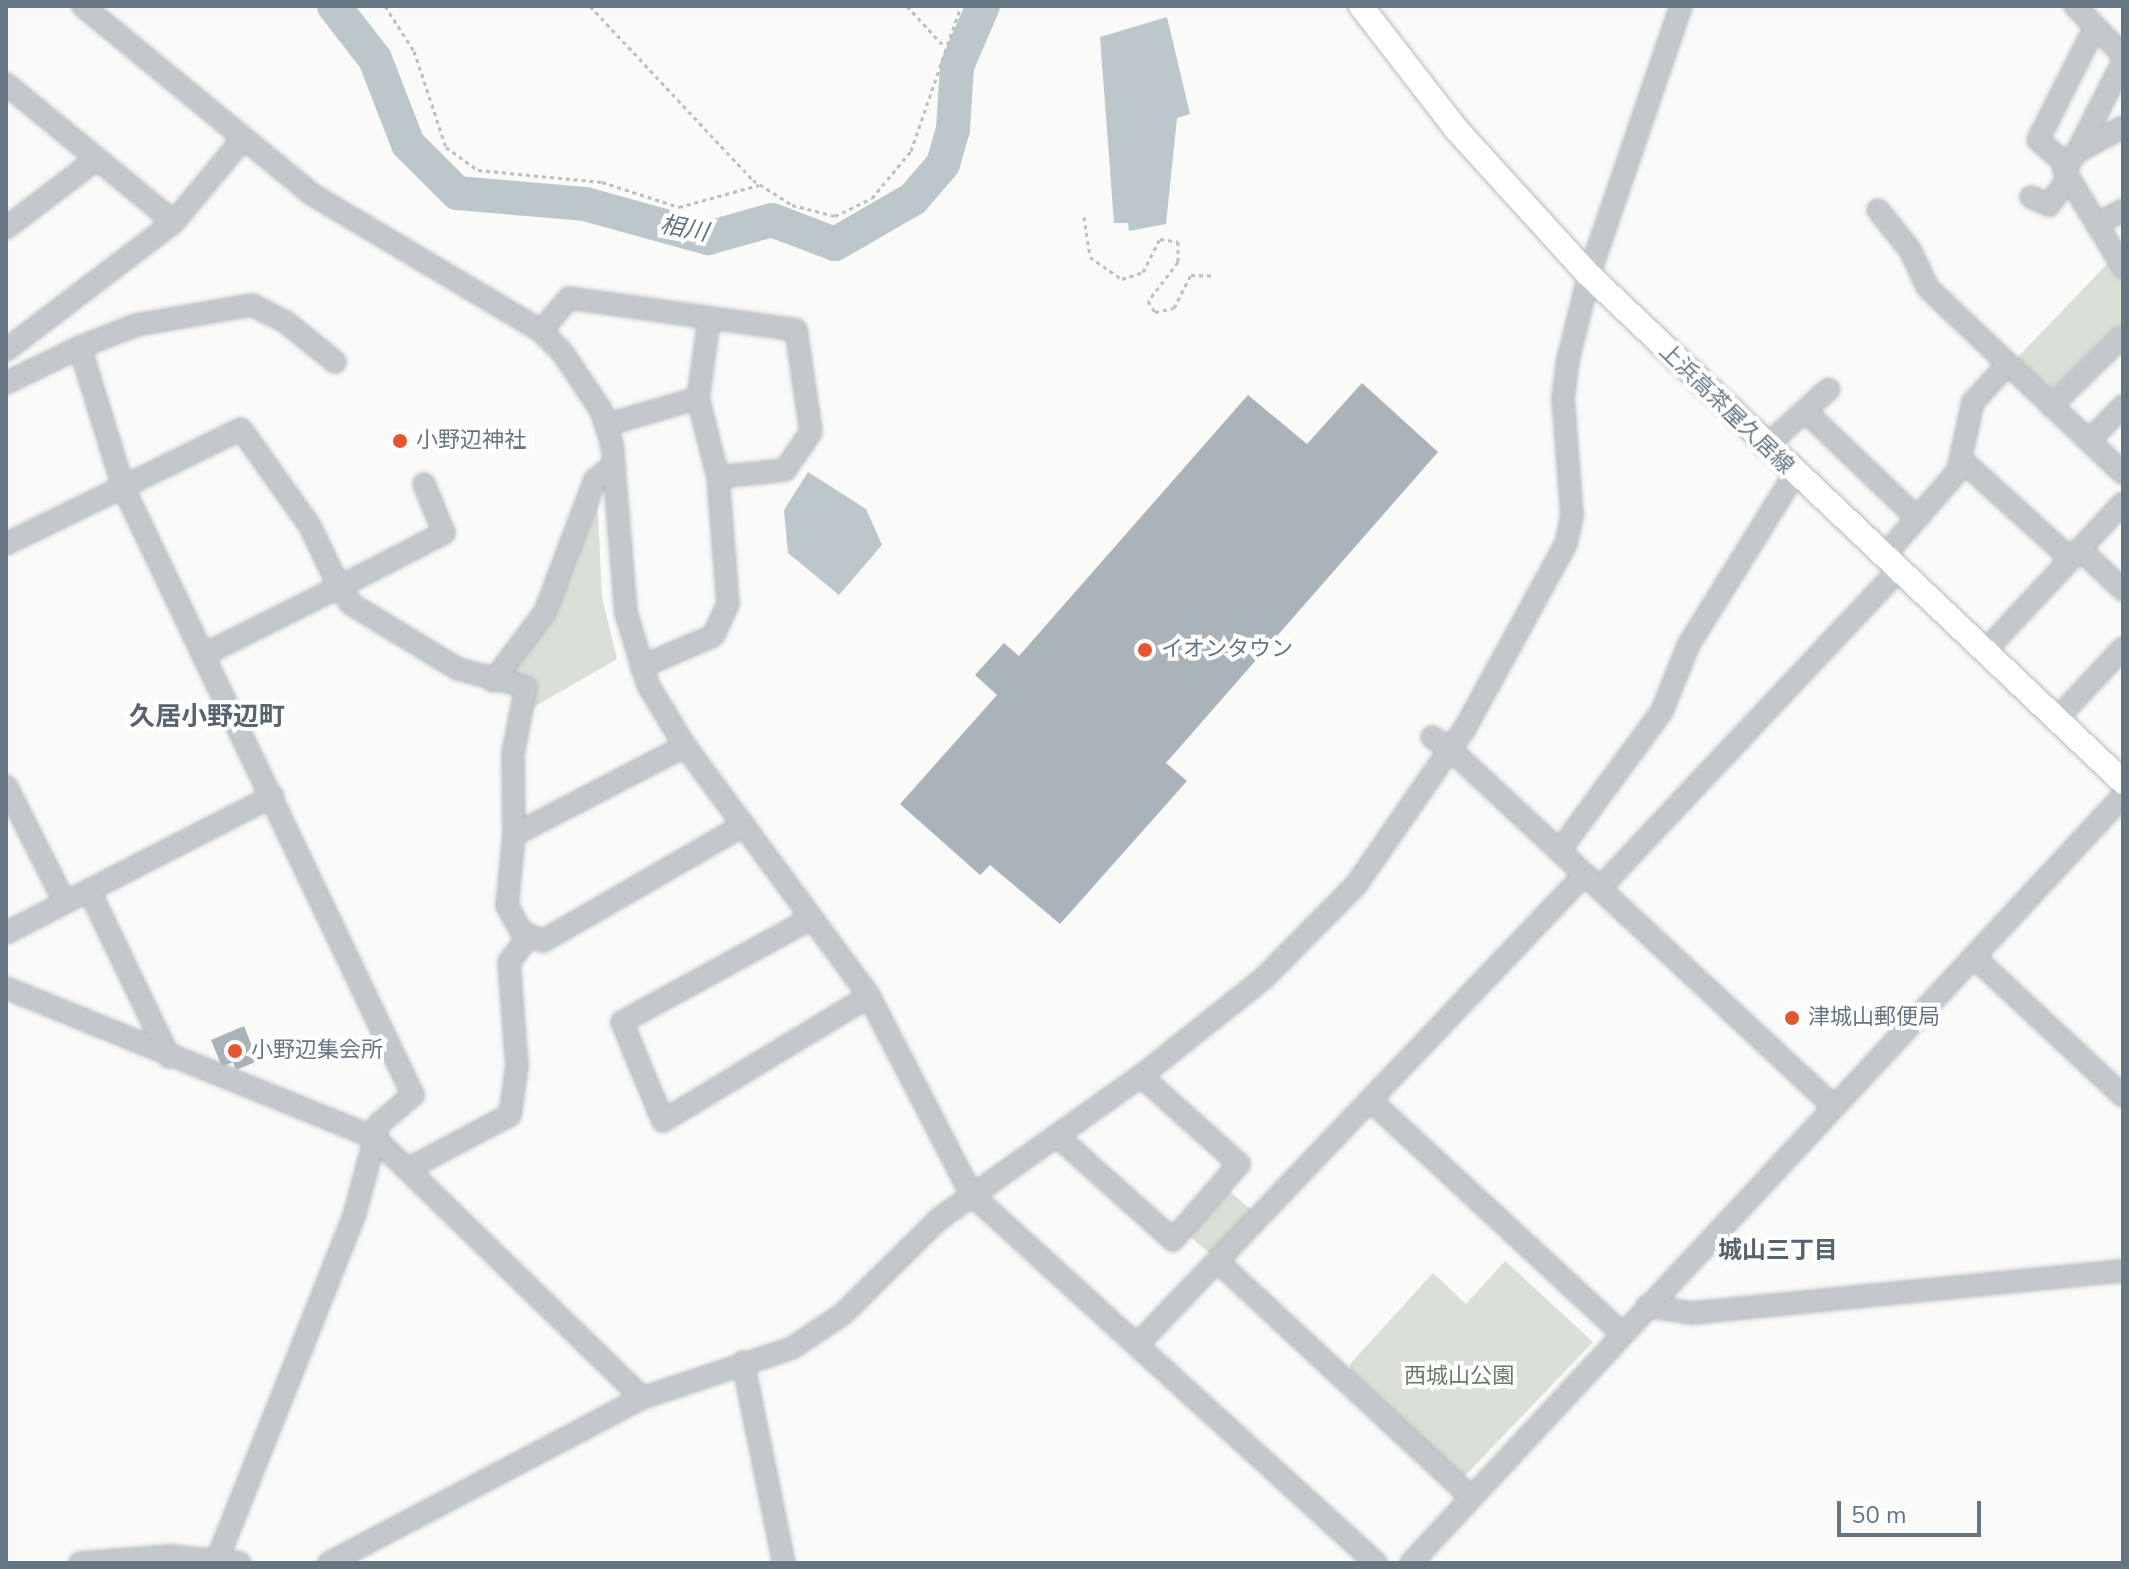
<!DOCTYPE html>
<meta charset="utf-8">
<style>
body{margin:0}
#map{position:relative;width:2129px;height:1569px;overflow:hidden;background:#fafaf8;font-family:"Nunito Sans","Noto Sans JP",sans-serif}
div>[style]{position:absolute}
[style*='--x']{left:calc(var(--x)*1px);top:calc(var(--y)*1px);width:calc(var(--w)*1px);rotate:calc(var(--a)*1deg)}
.green>*{inset:0;background:#dadfd7}
.water>*{inset:0;background:#bbc7cb}
.river>*{height:34px;margin:-17px;padding:0 17px;transform-origin:17px;border-radius:17px;background:#bbc7cb}
.building>*{inset:0;background:#aab3b9}
.path>*{height:3px;margin-top:-1.5px;transform-origin:0;background:repeating-linear-gradient(90deg,#bbbfc2 0 4px,transparent 0 8px)}
.roads{filter:drop-shadow(0 0 2px #b5babe) drop-shadow(0 0 2px #b5babe)}
.minor>*{height:20px;margin:-10px;padding:0 10px;transform-origin:10px;border-radius:10px;background:#c3c8cc}
.major>*{height:24px;margin:-12px;padding:0 12px;transform-origin:12px;border-radius:12px;background:#fff}
.dots>*{width:22px;height:22px;translate:-50% -50%;box-sizing:border-box;border:4px solid #fff;border-radius:50%}
span{translate:-50% -50%;white-space:nowrap;text-align:center;line-height:1.15;-webkit-text-stroke:8px #fff;paint-order:stroke}
.street-label{font-size:22px;color:#657683}
.poi-label{font-size:22px;color:#657683}
.left{translate:0 -50%;text-align:left}
.park-label{font-size:22px;color:#687a64}
.water-label{font-size:24px;color:#60757c;font-style:italic}
.neighbourhood-label{font-size:24px;color:#57646e;font-weight:700}
.quarter-label{font-size:26px;color:#57646e;font-weight:700}
.frame{position:absolute;inset:0;border:8px solid #657683;pointer-events:none}
.scale{position:absolute;left:1837px;top:1501px;width:144px;height:36px;box-sizing:border-box;border:4px solid #657683;border-top:0;padding-left:10px;font-size:24px;line-height:28px;white-space:nowrap;color:#657683;-webkit-text-stroke:6px #fff;paint-order:stroke}
</style>
<div id="map">
<div class="green">
<div style="clip-path:polygon(2111px 260px,2123px 278px,2123px 322px,2048px 392px,2014px 361px)"></div>
<div style="clip-path:polygon(597px 490px,602px 598px,617px 659px,527px 711px,508px 670px)"></div>
<div style="clip-path:polygon(1228px 1190px,1254px 1212px,1213px 1256px,1188px 1235px)"></div>
<div style="clip-path:polygon(1505px 1261px,1593px 1342px,1461px 1480px,1351px 1376px,1350px 1364px,1433px 1273px,1466px 1304px)"></div>
</div>
<div class="water">
<div style="clip-path:polygon(1167px 17px,1190px 114px,1177px 118px,1166px 224px,1129px 231px,1128px 223px,1114px 223px,1100px 37px)"></div>
<div style="clip-path:polygon(808px 472px,866px 509px,882px 545px,839px 595px,788px 553px,784px 510px)"></div>
</div>
<div class="river">
<div style="--x:334;--y:6;--w:67;--a:52.3"></div>
<div style="--x:375;--y:59;--w:91;--a:68.8"></div>
<div style="--x:408;--y:144;--w:69;--a:45"></div>
<div style="--x:457;--y:193;--w:128;--a:4.9"></div>
<div style="--x:585;--y:204;--w:128;--a:15.5"></div>
<div style="--x:708;--y:238;--w:66;--a:-15.7"></div>
<div style="--x:772;--y:220;--w:67;--a:20.9"></div>
<div style="--x:835;--y:244;--w:90;--a:-30"></div>
<div style="--x:913;--y:199;--w:46;--a:-49.4"></div>
<div style="--x:943;--y:164;--w:36;--a:-74"></div>
<div style="--x:953;--y:129;--w:63;--a:-86.4"></div>
<div style="--x:957;--y:66;--w:65;--a:-66.6"></div>
</div>
<div class="building">
<div style="clip-path:polygon(1362px 383px,1438px 452px,1166px 763px,1187px 781px,1060px 924px,990px 865px,980px 875px,900px 804px,997px 695px,975px 675px,1004px 643px,1019px 656px,1248px 395px,1307px 444px)"></div>
<div style="clip-path:polygon(244px 1026px,258px 1061px,236px 1070px,233px 1062px,222px 1067px,211px 1040px)"></div>
</div>
<div class="path">
<div style="--x:385;--y:6;--w:54;--a:57.2"></div>
<div style="--x:414;--y:51;--w:101;--a:71.6"></div>
<div style="--x:446;--y:147;--w:39;--a:36"></div>
<div style="--x:478;--y:170;--w:125;--a:5.5"></div>
<div style="--x:602;--y:182;--w:81;--a:18"></div>
<div style="--x:679;--y:207;--w:83;--a:-15.4"></div>
<div style="--x:590;--y:6;--w:238;--a:46.9"></div>
<div style="--x:753;--y:180;--w:46;--a:32.7"></div>
<div style="--x:792;--y:205;--w:44;--a:14.3"></div>
<div style="--x:835;--y:216;--w:41;--a:-25.9"></div>
<div style="--x:872;--y:198;--w:61;--a:-50.3"></div>
<div style="--x:911;--y:151;--w:153;--a:-71"></div>
<div style="--x:907;--y:6;--w:53;--a:47.3"></div>
<div style="--x:1084;--y:217;--w:40;--a:81.5"></div>
<div style="--x:1090;--y:257;--w:39;--a:35"></div>
<div style="--x:1122;--y:279;--w:22;--a:-18"></div>
<div style="--x:1143;--y:272;--w:37;--a:-63"></div>
<div style="--x:1160;--y:239;--w:18;--a:9"></div>
<div style="--x:1178;--y:242;--w:20;--a:90"></div>
<div style="--x:1178;--y:262;--w:49;--a:127.6"></div>
<div style="--x:1148;--y:301;--w:13;--a:58"></div>
<div style="--x:1155;--y:312;--w:19;--a:-12"></div>
<div style="--x:1174;--y:308;--w:37;--a:-63"></div>
<div style="--x:1191;--y:275;--w:23;--a:2"></div>
</div>
<div class="roads">
<div class="minor">
<div style="--x:83;--y:6;--w:298;--a:39.4"></div>
<div style="--x:313;--y:195;--w:265;--a:30.8"></div>
<div style="--x:541;--y:331;--w:30;--a:45"></div>
<div style="--x:562;--y:352;--w:70;--a:56.1"></div>
<div style="--x:601;--y:410;--w:35;--a:72"></div>
<div style="--x:612;--y:443;--w:171;--a:85.3"></div>
<div style="--x:626;--y:613;--w:75;--a:73"></div>
<div style="--x:648;--y:685;--w:71;--a:58.8"></div>
<div style="--x:685;--y:746;--w:310;--a:53.6"></div>
<div style="--x:869;--y:996;--w:223;--a:62.7"></div>
<div style="--x:971;--y:1194;--w:548;--a:42.34"></div>
<div style="--x:2075;--y:6;--w:69;--a:45.6"></div>
<div style="--x:6;--y:84;--w:217;--a:39.4"></div>
<div style="--x:2123;--y:127;--w:52;--a:151.5"></div>
<div style="--x:2077;--y:152;--w:22;--a:126"></div>
<div style="--x:2064;--y:170;--w:114;--a:58.7"></div>
<div style="--x:2077;--y:152;--w:101;--a:-62.9"></div>
<div style="--x:2067;--y:165;--w:38;--a:-139"></div>
<div style="--x:2038;--y:140;--w:124;--a:-63.2"></div>
<div style="--x:2031;--y:197;--w:20;--a:24"></div>
<div style="--x:2049;--y:205;--w:34;--a:-54"></div>
<div style="--x:1878;--y:210;--w:51;--a:51.3"></div>
<div style="--x:1910;--y:250;--w:42;--a:64.7"></div>
<div style="--x:1928;--y:288;--w:269;--a:43.5"></div>
<div style="--x:2097;--y:224;--w:30;--a:-28"></div>
<div style="--x:6;--y:228;--w:114;--a:-37.2"></div>
<div style="--x:709;--y:321;--w:78;--a:98.1"></div>
<div style="--x:698;--y:398;--w:81;--a:75.8"></div>
<div style="--x:541;--y:331;--w:43;--a:-49.7"></div>
<div style="--x:569;--y:298;--w:229;--a:8"></div>
<div style="--x:796;--y:330;--w:103;--a:81.6"></div>
<div style="--x:811;--y:432;--w:46;--a:124.4"></div>
<div style="--x:785;--y:470;--w:67;--a:174"></div>
<div style="--x:718;--y:477;--w:127;--a:85.5"></div>
<div style="--x:728;--y:604;--w:35;--a:115"></div>
<div style="--x:713;--y:636;--w:78;--a:156.7"></div>
<div style="--x:80;--y:347;--w:60;--a:-21.4"></div>
<div style="--x:136;--y:325;--w:118;--a:-9.8"></div>
<div style="--x:252;--y:305;--w:39;--a:27"></div>
<div style="--x:287;--y:323;--w:62;--a:39.1"></div>
<div style="--x:6;--y:350;--w:211;--a:-37.3"></div>
<div style="--x:174;--y:222;--w:108;--a:-50.3"></div>
<div style="--x:6;--y:383;--w:82;--a:-25.9"></div>
<div style="--x:80;--y:347;--w:146;--a:72.9"></div>
<div style="--x:123;--y:487;--w:131;--a:-26.2"></div>
<div style="--x:241;--y:429;--w:119;--a:54.6"></div>
<div style="--x:310;--y:526;--w:68;--a:64.6"></div>
<div style="--x:339;--y:587;--w:118;--a:-27.2"></div>
<div style="--x:444;--y:533;--w:53;--a:-112.2"></div>
<div style="--x:2051;--y:406;--w:100;--a:-44.2"></div>
<div style="--x:1805;--y:411;--w:155;--a:43.7"></div>
<div style="--x:606;--y:425;--w:96;--a:-16.4"></div>
<div style="--x:2089;--y:441;--w:49;--a:-45.8"></div>
<div style="--x:1765;--y:447;--w:86;--a:-42.2"></div>
<div style="--x:1958;--y:470;--w:70;--a:-77.6"></div>
<div style="--x:1973;--y:402;--w:50;--a:-47.4"></div>
<div style="--x:6;--y:544;--w:130;--a:-26"></div>
<div style="--x:123;--y:487;--w:674;--a:64.5"></div>
<div style="--x:413;--y:1095;--w:45;--a:139.5"></div>
<div style="--x:379;--y:1124;--w:95;--a:105.2"></div>
<div style="--x:354;--y:1216;--w:368;--a:111.7"></div>
<div style="--x:2080;--y:549;--w:59;--a:43.6"></div>
<div style="--x:1885;--y:555;--w:122;--a:-49"></div>
<div style="--x:1965;--y:463;--w:143;--a:42.2"></div>
<div style="--x:1985;--y:651;--w:202;--a:-47"></div>
<div style="--x:203;--y:655;--w:152;--a:-26.6"></div>
<div style="--x:339;--y:587;--w:21;--a:55"></div>
<div style="--x:351;--y:604;--w:125;--a:31.3"></div>
<div style="--x:458;--y:669;--w:70;--a:14.8"></div>
<div style="--x:526;--y:687;--w:68;--a:101"></div>
<div style="--x:513;--y:754;--w:81;--a:89.3"></div>
<div style="--x:493;--y:681;--w:86;--a:-53"></div>
<div style="--x:545;--y:612;--w:141;--a:-69.3"></div>
<div style="--x:595;--y:480;--w:24;--a:-38"></div>
<div style="--x:2066;--y:709;--w:83;--a:-46.9"></div>
<div style="--x:1432;--y:737;--w:22;--a:34"></div>
<div style="--x:1450;--y:749;--w:24;--a:-54"></div>
<div style="--x:1464;--y:730;--w:212;--a:-61.3"></div>
<div style="--x:1566;--y:544;--w:30;--a:-78"></div>
<div style="--x:1572;--y:515;--w:116;--a:-94.4"></div>
<div style="--x:1563;--y:399;--w:39;--a:-83"></div>
<div style="--x:1568;--y:360;--w:88;--a:-76.1"></div>
<div style="--x:1589;--y:275;--w:284;--a:-71.1"></div>
<div style="--x:685;--y:746;--w:193;--a:152.5"></div>
<div style="--x:514;--y:835;--w:71;--a:95.6"></div>
<div style="--x:507;--y:906;--w:30;--a:60"></div>
<div style="--x:522;--y:932;--w:23;--a:23"></div>
<div style="--x:543;--y:941;--w:232;--a:-30"></div>
<div style="--x:6;--y:786;--w:129;--a:63.2"></div>
<div style="--x:1560;--y:850;--w:172;--a:-53.7"></div>
<div style="--x:1662;--y:711;--w:72;--a:-68.1"></div>
<div style="--x:1689;--y:644;--w:199;--a:-58.1"></div>
<div style="--x:1600;--y:888;--w:438;--a:-46.8"></div>
<div style="--x:90;--y:892;--w:183;--a:64.4"></div>
<div style="--x:812;--y:918;--w:217;--a:151.3"></div>
<div style="--x:622;--y:1022;--w:107;--a:67.5"></div>
<div style="--x:663;--y:1121;--w:241;--a:-31.2"></div>
<div style="--x:6;--y:933;--w:300;--a:-27.2"></div>
<div style="--x:1974;--y:957;--w:204;--a:43"></div>
<div style="--x:6;--y:988;--w:398;--a:22.1"></div>
<div style="--x:375;--y:1138;--w:373;--a:44.2"></div>
<div style="--x:1370;--y:1100;--w:343;--a:42.8"></div>
<div style="--x:1057;--y:1136;--w:156;--a:41.9"></div>
<div style="--x:1173;--y:1240;--w:101;--a:-49"></div>
<div style="--x:1239;--y:1164;--w:132;--a:-138.1"></div>
<div style="--x:408;--y:1169;--w:115;--a:-27.9"></div>
<div style="--x:510;--y:1115;--w:49;--a:-81.9"></div>
<div style="--x:517;--y:1066;--w:104;--a:-94.4"></div>
<div style="--x:509;--y:962;--w:33;--a:-52"></div>
<div style="--x:1217;--y:1261;--w:344;--a:42.9"></div>
<div style="--x:1647;--y:1306;--w:46;--a:8.8"></div>
<div style="--x:1692;--y:1313;--w:433;--a:-5.6"></div>
<div style="--x:1139;--y:1343;--w:647;--a:-46.44"></div>
<div style="--x:743;--y:1362;--w:205;--a:78.5"></div>
<div style="--x:80;--y:1563;--w:90;--a:-4.4"></div>
<div style="--x:170;--y:1556;--w:70;--a:5.7"></div>
<div style="--x:329;--y:1563;--w:354;--a:-27.8"></div>
<div style="--x:642;--y:1398;--w:158;--a:-18.4"></div>
<div style="--x:792;--y:1348;--w:61;--a:-33.7"></div>
<div style="--x:843;--y:1314;--w:135;--a:-44.7"></div>
<div style="--x:939;--y:1219;--w:247;--a:-35.3"></div>
<div style="--x:1141;--y:1076;--w:157;--a:-38.5"></div>
<div style="--x:1264;--y:978;--w:131;--a:-45.3"></div>
<div style="--x:1356;--y:885;--w:165;--a:-55.3"></div>
<div style="--x:1450;--y:749;--w:522;--a:42.98"></div>
<div style="--x:1411;--y:1563;--w:1047;--a:-47.13"></div>
</div>
<div class="major">
<div style="--x:1361;--y:6;--w:155;--a:52.3"></div>
<div style="--x:1456;--y:129;--w:197;--a:47.7"></div>
<div style="--x:1589;--y:275;--w:736;--a:43.51"></div>
</div>
</div>
<div class="dots">
<div style="left:400px;top:441px;background:#e4572e"></div>
<div style="left:1145px;top:650px;background:#e4572e"></div>
<div style="left:1792px;top:1018px;background:#e4572e"></div>
<div style="left:235px;top:1051px;background:#e4572e"></div>
</div>
<div class="street-label">
<span style="left:1726px;top:409px;rotate:44deg">上浜高茶屋久居線</span>
</div>
<div class="poi-label">
<span class="left" style="left:416px;top:441px">小野辺神社</span>
<span class="left" style="left:1161px;top:650px">イオンタウン</span>
<span class="left" style="left:1808px;top:1018px">津城山郵便局</span>
<span class="left" style="left:251px;top:1051px">小野辺集会所</span>
</div>
<div class="park-label">
<span style="left:1459px;top:1377px">西城山公園</span>
</div>
<div class="water-label">
<span style="left:684px;top:229px;rotate:11deg">相川</span>
</div>
<div class="neighbourhood-label">
<span style="left:1778px;top:1251px">城山三丁目</span>
</div>
<div class="quarter-label">
<span style="left:207px;top:717px">久居小野辺町</span>
</div>
<div class="frame"></div>
<div class="scale">50 m</div>
</div>
